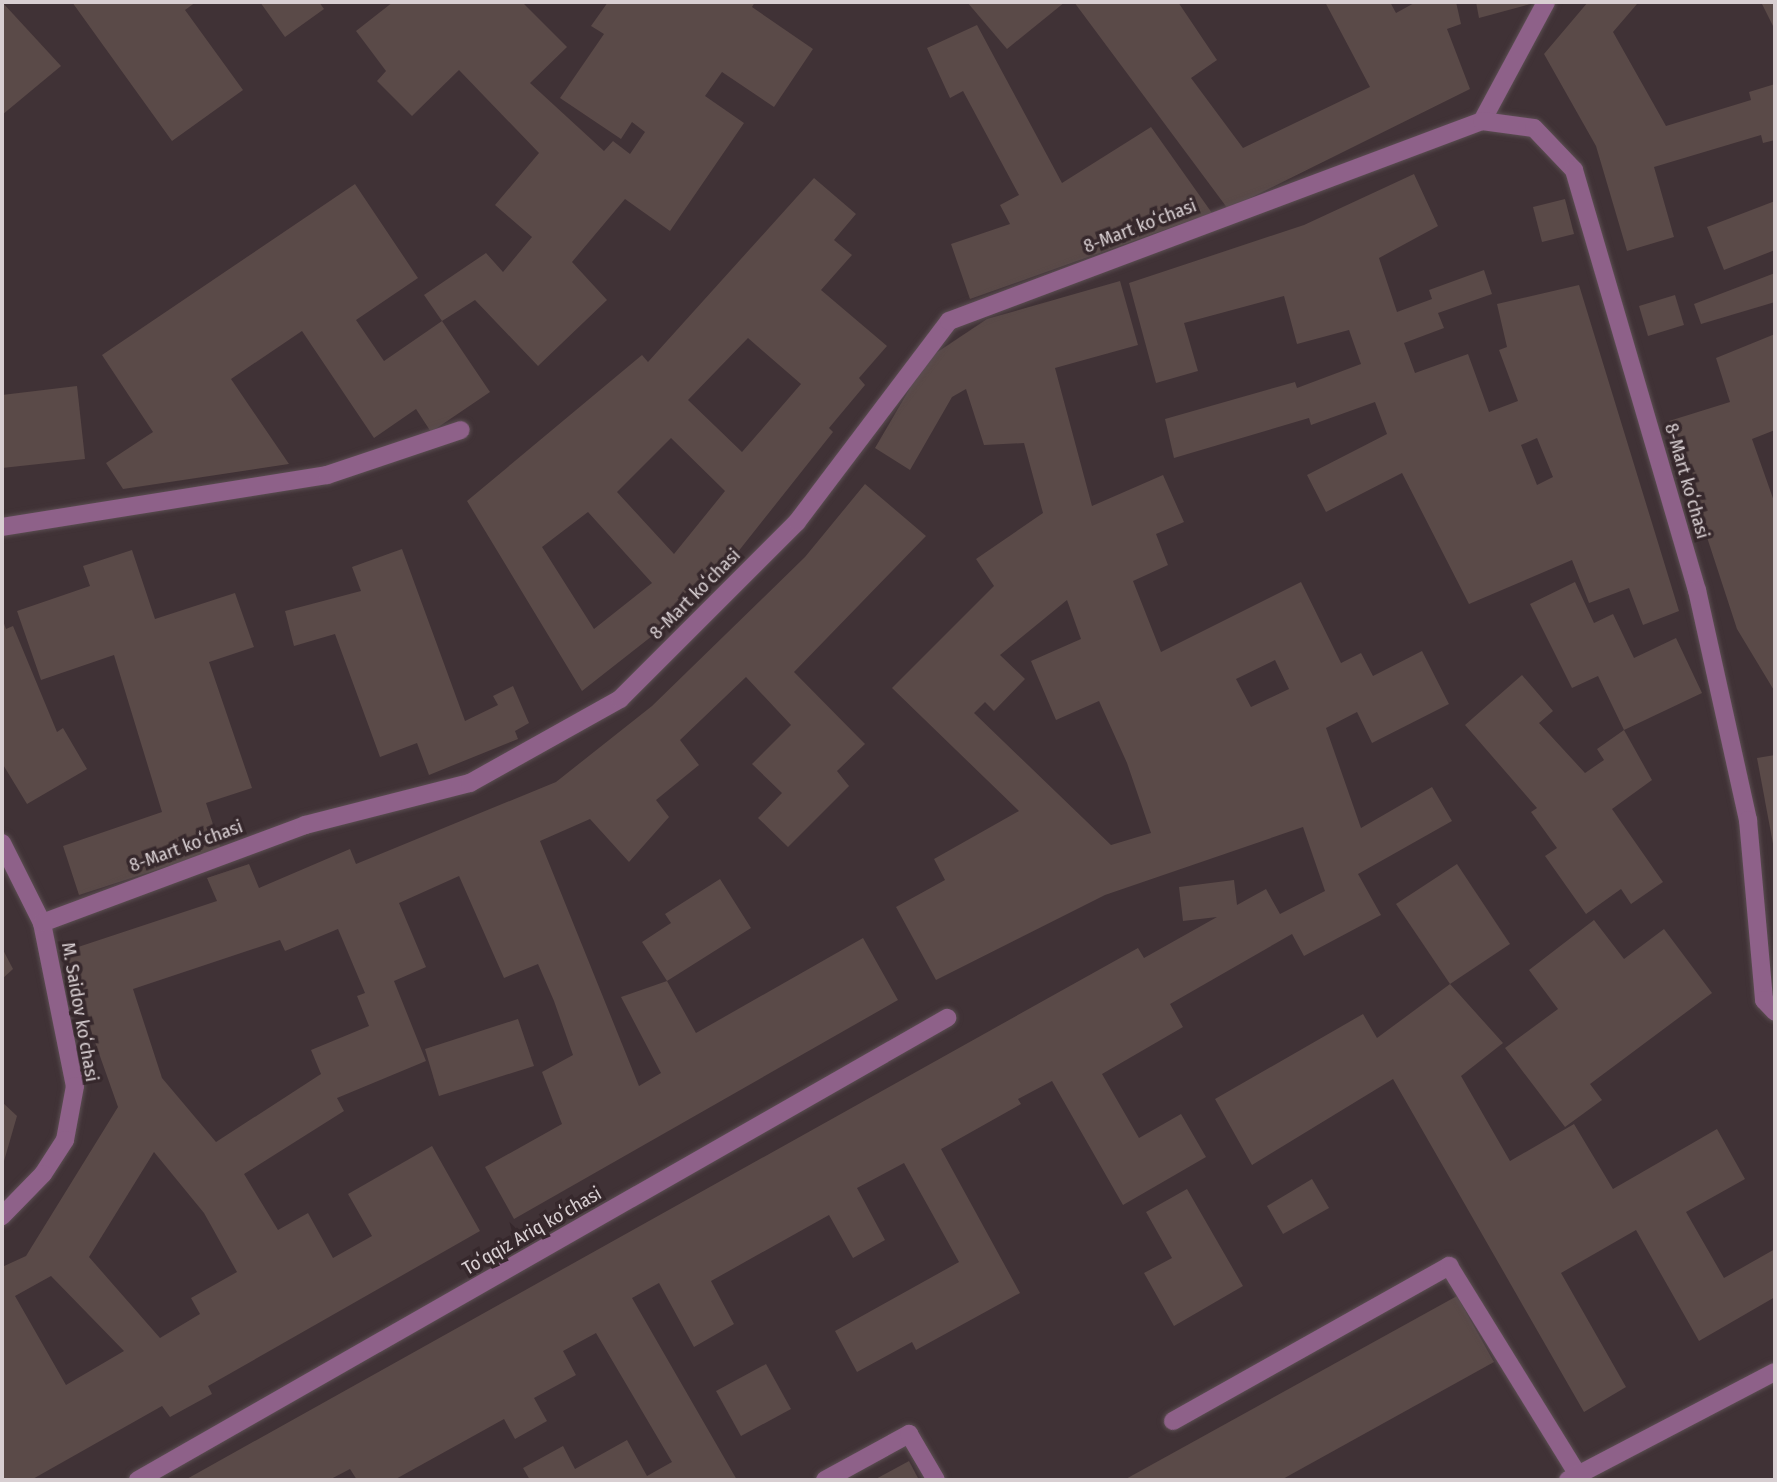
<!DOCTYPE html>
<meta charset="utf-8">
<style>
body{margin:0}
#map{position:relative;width:1777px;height:1482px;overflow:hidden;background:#403236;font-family:"Fira Sans Condensed",sans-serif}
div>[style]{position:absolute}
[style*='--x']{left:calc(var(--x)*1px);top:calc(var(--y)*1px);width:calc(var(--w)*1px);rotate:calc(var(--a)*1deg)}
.building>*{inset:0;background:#5a4a48}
.roads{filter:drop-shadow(0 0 2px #5b4e52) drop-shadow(0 0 2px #5b4e52)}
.minor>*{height:18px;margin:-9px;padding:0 9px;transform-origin:9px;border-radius:9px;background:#8e6189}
span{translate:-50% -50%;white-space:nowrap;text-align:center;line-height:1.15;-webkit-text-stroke:7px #36282c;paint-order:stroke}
.street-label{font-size:19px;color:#d8cfd2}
.frame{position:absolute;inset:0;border:4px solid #d8cfd2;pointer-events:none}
</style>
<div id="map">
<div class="building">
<div style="clip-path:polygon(2px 2px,61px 66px,2px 115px)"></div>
<div style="clip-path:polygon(72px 2px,196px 2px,185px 10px,243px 90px,172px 141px)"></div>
<div style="clip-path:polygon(260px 2px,319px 2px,324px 9px,285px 37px)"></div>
<div style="clip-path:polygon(393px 2px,522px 2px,567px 47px,530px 83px,604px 151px,613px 141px,630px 154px,645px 132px,632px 122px,621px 139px,560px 98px,604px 34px,591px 26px,608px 2px,755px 2px,752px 7px,813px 49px,774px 107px,722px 72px,705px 96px,744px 123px,670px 231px,625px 199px,572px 262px,607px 300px,538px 366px,475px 300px,442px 321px,424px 295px,486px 253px,503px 272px,532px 237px,495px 205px,539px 153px,459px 70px,412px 116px,377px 81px,386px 71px,356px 31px)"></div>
<div style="clip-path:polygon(967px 2px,1065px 2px,1007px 49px)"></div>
<div style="clip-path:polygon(1074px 2px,1178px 2px,1217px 60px,1191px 78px,1243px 148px,1370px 87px,1325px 2px,1390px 2px,1396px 13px,1416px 2px,1456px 2px,1461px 24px,1447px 29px,1470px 89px,1228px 209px)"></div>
<div style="clip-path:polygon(1476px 2px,1538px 2px,1479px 18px)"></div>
<div style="clip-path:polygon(1588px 2px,1637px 4px,1613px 32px,1666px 126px,1751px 100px,1749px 92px,1775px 84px,1775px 140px,1763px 143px,1761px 135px,1654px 167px,1674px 237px,1627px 251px,1596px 146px,1544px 54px)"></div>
<div style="clip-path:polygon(1761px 2px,1775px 2px,1775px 30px)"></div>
<div style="clip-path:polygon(977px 25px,1062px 183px,1151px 127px,1212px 213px,970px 299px,951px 244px,1010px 224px,1000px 205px,1019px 195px,963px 91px,950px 98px,927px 48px)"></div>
<div style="clip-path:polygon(evenodd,1414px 174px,1438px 226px,1379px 258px,1397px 312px,1432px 299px,1429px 290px,1484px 270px,1492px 294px,1438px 313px,1444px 328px,1404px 343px,1415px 373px,1468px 354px,1489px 412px,1518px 401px,1499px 350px,1507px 347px,1497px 304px,1579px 285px,1679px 611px,1643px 625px,1629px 588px,1589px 603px,1572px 560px,1469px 604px,1402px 473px,1326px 512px,1307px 475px,1387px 434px,1375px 402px,1311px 425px,1309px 418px,1174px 458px,1165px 419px,1295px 382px,1297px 388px,1361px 364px,1349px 330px,1297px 344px,1284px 296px,1184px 323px,1198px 371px,1156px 383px,1129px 283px,1304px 225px,1414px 174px,1537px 438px,1553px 477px,1537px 485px,1521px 445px,1537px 438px)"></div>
<div style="clip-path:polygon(evenodd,814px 178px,856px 214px,834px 240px,852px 255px,821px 290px,887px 346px,859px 378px,865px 385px,829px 428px,833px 432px,703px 596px,582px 691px,467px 501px,642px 355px,648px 362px,814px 178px,748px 338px,801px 384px,742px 452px,688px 400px,748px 338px,814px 178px,671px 438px,725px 491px,674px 554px,617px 492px,671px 438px,814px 178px,588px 512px,652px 583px,594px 629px,542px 547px,588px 512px)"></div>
<div style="clip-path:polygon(355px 184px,418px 278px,356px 320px,384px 361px,442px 321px,490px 392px,431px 432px,416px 409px,374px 438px,302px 331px,231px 379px,289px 464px,123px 489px,106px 463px,153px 432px,102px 355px)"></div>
<div style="clip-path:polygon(1565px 199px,1574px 234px,1542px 242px,1533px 207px)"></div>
<div style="clip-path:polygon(1775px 201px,1775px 250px,1724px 270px,1707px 227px)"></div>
<div style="clip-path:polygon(1775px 273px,1775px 302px,1701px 324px,1694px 304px)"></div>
<div style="clip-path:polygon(evenodd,1120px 281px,1138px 345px,1055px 368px,1092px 506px,1163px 475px,1184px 522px,1156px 534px,1168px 565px,1133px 581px,1161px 652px,1301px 582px,1341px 663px,1361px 653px,1373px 676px,1422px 651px,1449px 704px,1372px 743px,1357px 712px,1326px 728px,1361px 828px,1432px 787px,1452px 821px,1358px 874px,1381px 915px,1304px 956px,1292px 934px,1170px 1004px,1183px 1027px,1102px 1074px,1139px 1138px,1181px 1114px,1206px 1157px,1123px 1205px,1052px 1081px,1018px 1099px,1021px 1104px,941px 1149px,1020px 1293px,916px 1350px,912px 1342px,857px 1372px,835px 1331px,959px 1262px,904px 1163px,857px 1188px,885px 1240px,853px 1258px,829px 1215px,711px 1281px,734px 1324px,694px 1347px,659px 1283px,632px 1298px,737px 1480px,530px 1480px,523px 1468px,563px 1446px,575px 1469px,627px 1440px,647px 1476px,672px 1462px,596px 1333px,563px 1351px,576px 1375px,534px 1398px,547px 1421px,515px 1439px,504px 1419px,394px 1480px,357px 1480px,350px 1469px,329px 1480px,185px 1480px,1138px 948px,1144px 958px,1217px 917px,1183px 921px,1179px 887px,1234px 880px,1237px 905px,1266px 889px,1280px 914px,1325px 891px,1303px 827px,1105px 895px,936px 980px,896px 907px,945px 880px,934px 859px,1019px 811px,892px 688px,994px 586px,976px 559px,1043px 513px,1024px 443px,984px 445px,966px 389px,952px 397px,910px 470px,875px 448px,927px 359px,987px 319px,1120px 281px,1067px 600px,1081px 639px,1031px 661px,1056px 720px,1099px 701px,1127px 763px,1151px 833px,1111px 845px,974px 713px,985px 702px,994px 711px,1025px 679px,1000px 655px,1067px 600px,1120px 281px,1275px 660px,1289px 689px,1251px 707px,1236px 679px,1275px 660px)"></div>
<div style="clip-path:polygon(1675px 295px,1684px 325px,1648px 336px,1639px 306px)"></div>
<div style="clip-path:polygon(1775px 334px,1775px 430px,1752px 439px,1775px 504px,1775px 692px,1737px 629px,1669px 421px,1730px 402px,1716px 358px)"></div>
<div style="clip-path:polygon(77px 386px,85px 459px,2px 468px,2px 395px)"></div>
<div style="clip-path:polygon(evenodd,865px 484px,926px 536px,794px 672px,865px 744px,837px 771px,849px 786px,788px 847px,758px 818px,782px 793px,752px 764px,791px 725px,746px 677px,680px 740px,699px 765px,656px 800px,669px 817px,629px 862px,590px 819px,540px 841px,639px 1086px,661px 1073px,621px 997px,667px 981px,642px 942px,671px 923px,665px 914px,720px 879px,751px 928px,667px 981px,696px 1033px,863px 938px,898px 1000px,514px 1219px,485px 1167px,562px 1124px,542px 1072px,573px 1055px,554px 1001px,538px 964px,504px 978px,459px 876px,399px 903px,426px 967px,394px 981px,426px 1061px,337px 1098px,344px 1111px,244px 1174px,278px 1230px,308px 1213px,333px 1258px,372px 1236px,348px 1194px,432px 1146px,480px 1231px,208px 1386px,212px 1394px,170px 1417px,162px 1406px,31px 1480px,2px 1480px,2px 1267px,26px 1256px,118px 1107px,63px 952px,217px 901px,207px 878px,249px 864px,259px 888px,350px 849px,356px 864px,556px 782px,652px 706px,805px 557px,865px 484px,338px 929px,365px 993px,357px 996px,369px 1026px,311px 1050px,321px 1074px,216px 1142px,162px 1078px,133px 989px,280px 940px,285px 951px,338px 929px,865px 484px,154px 1152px,204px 1213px,237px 1272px,191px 1298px,200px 1314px,160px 1338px,89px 1257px,154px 1152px,865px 484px,51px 1276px,124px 1351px,66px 1385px,15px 1296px,51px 1276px)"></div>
<div style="clip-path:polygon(402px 549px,465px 721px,498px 705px,493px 696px,513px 686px,529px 723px,515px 731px,518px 739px,429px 775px,417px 743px,380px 757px,335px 634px,294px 646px,285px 611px,361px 591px,352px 567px)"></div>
<div style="clip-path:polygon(132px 550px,155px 619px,235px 593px,254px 647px,209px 662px,252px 788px,206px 803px,221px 849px,79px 895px,63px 846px,162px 812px,114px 655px,41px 680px,17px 611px,90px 586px,83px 566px)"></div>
<div style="clip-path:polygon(1575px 582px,1594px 623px,1613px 614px,1634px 658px,1676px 638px,1702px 693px,1624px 730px,1598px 676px,1572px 688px,1530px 604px)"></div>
<div style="clip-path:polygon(2px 618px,6px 629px,13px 626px,57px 732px,63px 728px,87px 769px,27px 804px,2px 763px)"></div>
<div style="clip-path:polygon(1522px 675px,1553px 711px,1539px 723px,1585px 773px,1604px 760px,1597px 749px,1624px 730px,1652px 780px,1612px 809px,1663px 882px,1631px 904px,1621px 889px,1586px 914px,1545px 856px,1557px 848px,1531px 812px,1537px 808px,1465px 725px)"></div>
<div style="clip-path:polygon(1775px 755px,1775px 849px,1774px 849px,1757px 758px)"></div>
<div style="clip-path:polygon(1457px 864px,1510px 944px,1450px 984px,1396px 904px)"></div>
<div style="clip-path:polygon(1594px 920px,1624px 959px,1664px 929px,1712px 993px,1590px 1084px,1602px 1100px,1565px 1127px,1505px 1048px,1558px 1009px,1529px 970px)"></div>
<div style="clip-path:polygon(2px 948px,13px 969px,2px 979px)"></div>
<div style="clip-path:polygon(1450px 984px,1503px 1043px,1461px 1076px,1510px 1161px,1574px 1124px,1613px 1189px,1717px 1129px,1745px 1179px,1686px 1212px,1724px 1278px,1775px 1249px,1775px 1297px,1699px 1341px,1636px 1230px,1561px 1273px,1626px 1387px,1584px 1412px,1393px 1079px,1252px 1165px,1215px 1099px,1363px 1014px,1377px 1038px)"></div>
<div style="clip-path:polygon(518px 1019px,534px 1066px,439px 1096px,425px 1049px)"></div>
<div style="clip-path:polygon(2px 1102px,17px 1116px,2px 1168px)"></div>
<div style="clip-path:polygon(1312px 1179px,1329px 1208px,1283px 1234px,1267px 1206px)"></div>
<div style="clip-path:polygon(1187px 1189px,1243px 1286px,1174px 1326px,1144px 1273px,1172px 1258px,1146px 1212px)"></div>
<div style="clip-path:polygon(1457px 1296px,1494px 1362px,1281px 1480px,1124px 1480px)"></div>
<div style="clip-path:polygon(766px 1364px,791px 1409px,741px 1436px,716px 1391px)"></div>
<div style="clip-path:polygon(909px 1461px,919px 1480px,874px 1480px)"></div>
</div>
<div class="roads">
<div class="minor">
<div style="--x:1482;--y:121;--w:135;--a:-61.7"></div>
<div style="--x:2;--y:527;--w:329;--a:-9.1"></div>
<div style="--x:327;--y:475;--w:141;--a:-18.6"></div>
<div style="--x:2;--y:843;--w:89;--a:63.4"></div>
<div style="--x:42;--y:923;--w:166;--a:78.6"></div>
<div style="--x:75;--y:1086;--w:55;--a:100.5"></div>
<div style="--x:65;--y:1140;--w:40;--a:122.9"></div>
<div style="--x:43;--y:1174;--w:59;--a:134.3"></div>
<div style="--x:42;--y:923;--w:281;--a:-20.4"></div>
<div style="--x:305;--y:825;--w:170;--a:-14.3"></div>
<div style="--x:470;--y:783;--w:172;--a:-29.2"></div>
<div style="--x:620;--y:699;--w:250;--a:-45"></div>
<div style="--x:797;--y:522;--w:252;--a:-52.9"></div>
<div style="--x:949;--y:321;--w:569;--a:-20.57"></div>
<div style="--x:1482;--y:121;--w:52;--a:7.7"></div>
<div style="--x:1534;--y:128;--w:58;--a:46.4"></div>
<div style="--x:1574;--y:170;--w:438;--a:73.7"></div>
<div style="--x:1697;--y:590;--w:236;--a:77.5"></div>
<div style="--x:1748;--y:820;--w:181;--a:84.9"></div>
<div style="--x:1764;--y:1000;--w:16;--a:47"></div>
<div style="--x:1173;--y:1421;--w:317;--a:-29.3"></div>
<div style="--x:1449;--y:1266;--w:246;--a:58.3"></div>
<div style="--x:138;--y:1480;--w:932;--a:-29.73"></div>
<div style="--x:825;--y:1480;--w:96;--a:-28.7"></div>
<div style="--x:909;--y:1434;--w:53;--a:59.6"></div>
<div style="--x:1568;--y:1480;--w:233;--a:-27.6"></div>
</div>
</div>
<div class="street-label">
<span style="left:1140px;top:226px;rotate:-21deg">8-Mart koʻchasi</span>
<span style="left:1687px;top:481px;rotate:74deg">8-Mart koʻchasi</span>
<span style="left:695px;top:594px;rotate:-45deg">8-Mart koʻchasi</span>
<span style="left:186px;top:846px;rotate:-20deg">8-Mart koʻchasi</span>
<span style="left:80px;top:1012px;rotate:80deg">M. Saidov koʻchasi</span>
<span style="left:532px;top:1231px;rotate:-30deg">Toʻqqiz Ariq koʻchasi</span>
</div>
<div class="frame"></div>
</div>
